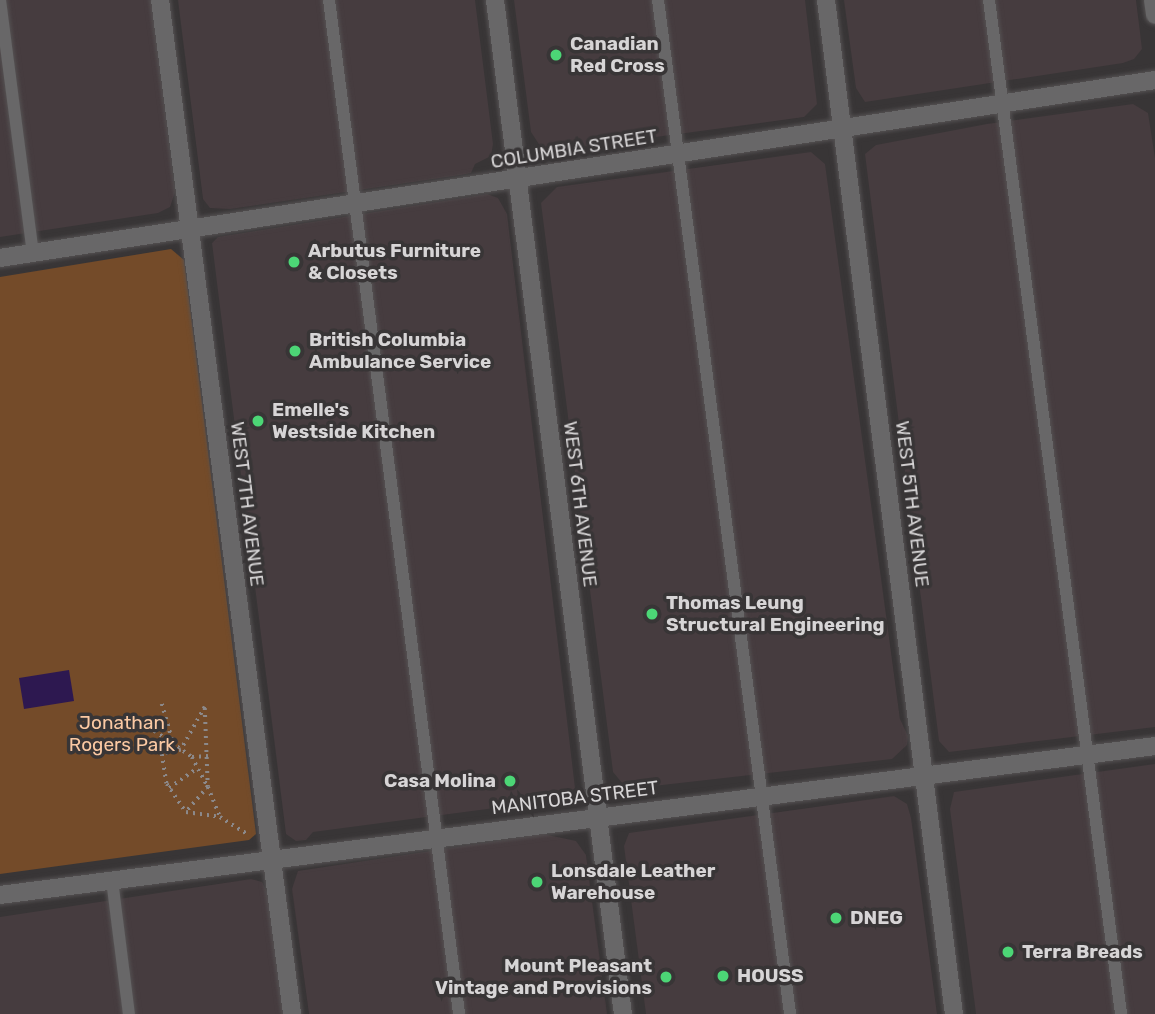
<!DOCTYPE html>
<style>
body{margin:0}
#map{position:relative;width:1155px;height:1014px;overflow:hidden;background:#383536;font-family:Rubik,sans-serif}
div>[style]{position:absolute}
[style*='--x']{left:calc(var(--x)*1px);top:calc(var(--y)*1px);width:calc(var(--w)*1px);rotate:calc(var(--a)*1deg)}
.built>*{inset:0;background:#463c3f}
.green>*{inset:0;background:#744b29}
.water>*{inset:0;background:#2d1850}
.path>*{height:3.5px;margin-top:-1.75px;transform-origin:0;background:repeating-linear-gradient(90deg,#8c898a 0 2px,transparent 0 7px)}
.roads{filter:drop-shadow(0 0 2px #555253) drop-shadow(0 0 2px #555253)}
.service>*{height:12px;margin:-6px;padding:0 6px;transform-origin:6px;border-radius:6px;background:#686768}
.minor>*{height:18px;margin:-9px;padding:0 9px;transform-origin:9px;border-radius:9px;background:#686768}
.tertiary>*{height:18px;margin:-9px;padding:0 9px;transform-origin:9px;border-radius:9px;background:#686768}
.dots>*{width:19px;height:19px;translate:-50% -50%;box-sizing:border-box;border:4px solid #383536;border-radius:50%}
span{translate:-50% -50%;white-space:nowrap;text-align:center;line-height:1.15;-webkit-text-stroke:7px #383536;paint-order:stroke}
.poi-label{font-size:19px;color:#d7d5d6;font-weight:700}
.left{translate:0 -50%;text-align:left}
.right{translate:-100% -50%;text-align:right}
.street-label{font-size:19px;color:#d7d5d6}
.park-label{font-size:19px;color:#fbc9a3}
</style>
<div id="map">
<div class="built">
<div style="clip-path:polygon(0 0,151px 0,175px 192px,170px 207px,158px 213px,0 237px)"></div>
<div style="clip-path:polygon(178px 0,475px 0,493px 144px,491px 156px,475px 164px,471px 173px,460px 175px,230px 209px,210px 208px,203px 199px)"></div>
<div style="clip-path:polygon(514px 0,805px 0,817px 104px,804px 117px,544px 152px,531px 132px)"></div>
<div style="clip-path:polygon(844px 0,1136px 0,1142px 49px,1134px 59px,1123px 63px,865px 102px,856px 88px)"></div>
<div style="clip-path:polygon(1133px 104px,1148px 113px,1155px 158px,1155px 727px,949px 752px,939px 741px,865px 154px,876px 145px,987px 124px)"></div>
<div style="clip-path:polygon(811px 152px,825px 164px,900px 719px,908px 736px,907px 745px,892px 759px,627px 789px,613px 772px,541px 203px,557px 187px)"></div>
<div style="clip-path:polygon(487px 194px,498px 198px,507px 214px,575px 788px,562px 799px,313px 832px,306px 840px,296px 841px,286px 834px,212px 243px,218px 237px)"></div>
<div style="clip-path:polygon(1155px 764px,1155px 1014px,976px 1014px,950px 809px,954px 792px)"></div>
<div style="clip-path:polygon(894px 796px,907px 804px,911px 818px,937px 1014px,646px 1014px,624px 846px,629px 833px)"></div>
<div style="clip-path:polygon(543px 834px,576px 841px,586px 855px,607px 1014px,309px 1014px,292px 889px,298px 871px)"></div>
<div style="clip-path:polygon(251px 879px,262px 882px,267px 892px,283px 1014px,0 1014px,0 917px)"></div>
</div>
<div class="green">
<div style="clip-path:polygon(171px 249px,184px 260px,256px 834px,249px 840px,0 874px,0 277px)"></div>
</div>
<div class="water">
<div style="clip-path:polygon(69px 670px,74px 701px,24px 709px,19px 678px)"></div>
</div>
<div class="path">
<div style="--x:162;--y:704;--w:37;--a:74"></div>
<div style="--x:205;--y:707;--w:49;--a:119.2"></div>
<div style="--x:181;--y:750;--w:19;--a:168"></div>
<div style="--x:162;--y:754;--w:30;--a:81"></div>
<div style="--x:167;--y:784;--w:34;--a:56"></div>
<div style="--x:186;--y:812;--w:34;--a:8"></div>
<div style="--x:205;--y:708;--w:79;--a:87.8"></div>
<div style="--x:208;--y:787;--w:32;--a:68"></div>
<div style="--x:220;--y:817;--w:34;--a:32"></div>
<div style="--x:143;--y:723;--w:60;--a:34.8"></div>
<div style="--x:192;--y:757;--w:34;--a:62"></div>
<div style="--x:208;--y:787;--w:33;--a:131"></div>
<div style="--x:192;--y:757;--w:16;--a:-4"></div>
<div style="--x:169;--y:788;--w:35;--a:-35"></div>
</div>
<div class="roads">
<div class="service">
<div style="--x:0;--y:0;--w:255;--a:82.6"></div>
<div style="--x:329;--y:0;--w:1022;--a:82.69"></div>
<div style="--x:658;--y:0;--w:1023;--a:82.58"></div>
<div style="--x:989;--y:0;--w:1023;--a:82.58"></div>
<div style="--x:112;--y:880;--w:135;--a:82.8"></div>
</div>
<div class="minor">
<div style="--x:495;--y:0;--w:1022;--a:82.81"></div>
<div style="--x:826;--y:0;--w:1022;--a:82.81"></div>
<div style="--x:1153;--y:0;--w:15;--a:82"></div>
<div style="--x:0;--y:258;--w:1169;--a:-8.76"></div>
<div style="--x:0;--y:895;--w:1165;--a:-7.35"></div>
</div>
<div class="tertiary">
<div style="--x:160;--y:0;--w:1023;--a:82.58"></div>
</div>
</div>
<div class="dots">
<div style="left:556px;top:55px;background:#4cd676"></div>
<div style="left:294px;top:262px;background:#4cd676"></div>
<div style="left:295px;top:351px;background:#4cd676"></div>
<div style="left:258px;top:421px;background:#4cd676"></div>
<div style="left:652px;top:614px;background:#4cd676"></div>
<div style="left:510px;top:781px;background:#4cd676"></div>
<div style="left:537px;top:882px;background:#4cd676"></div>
<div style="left:836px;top:918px;background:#4cd676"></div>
<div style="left:1008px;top:952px;background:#4cd676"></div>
<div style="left:723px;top:976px;background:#4cd676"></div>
<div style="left:666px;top:977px;background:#4cd676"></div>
</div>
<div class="poi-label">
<span class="left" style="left:570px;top:55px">Canadian<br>Red Cross</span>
<span class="left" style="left:308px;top:262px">Arbutus Furniture<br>&amp; Closets</span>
<span class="left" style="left:309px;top:351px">British Columbia<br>Ambulance Service</span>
<span class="left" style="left:272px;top:421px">Emelle's<br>Westside Kitchen</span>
<span class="left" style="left:666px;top:614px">Thomas Leung<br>Structural Engineering</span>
<span class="right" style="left:496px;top:781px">Casa Molina</span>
<span class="left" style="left:551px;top:882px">Lonsdale Leather<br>Warehouse</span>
<span class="left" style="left:850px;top:918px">DNEG</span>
<span class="left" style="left:1022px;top:952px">Terra Breads</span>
<span class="right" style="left:652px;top:977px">Mount Pleasant<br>Vintage and Provisions</span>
<span class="left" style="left:737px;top:976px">HOUSS</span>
</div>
<div class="street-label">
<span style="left:574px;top:149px;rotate:-9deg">COLUMBIA STREET</span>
<span style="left:247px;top:504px;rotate:83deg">WEST 7TH AVENUE</span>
<span style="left:580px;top:504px;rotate:83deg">WEST 6TH AVENUE</span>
<span style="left:912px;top:504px;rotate:83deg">WEST 5TH AVENUE</span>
<span style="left:575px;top:798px;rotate:-7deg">MANITOBA STREET</span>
</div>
<div class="park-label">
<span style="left:122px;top:734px">Jonathan<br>Rogers Park</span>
</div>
</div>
